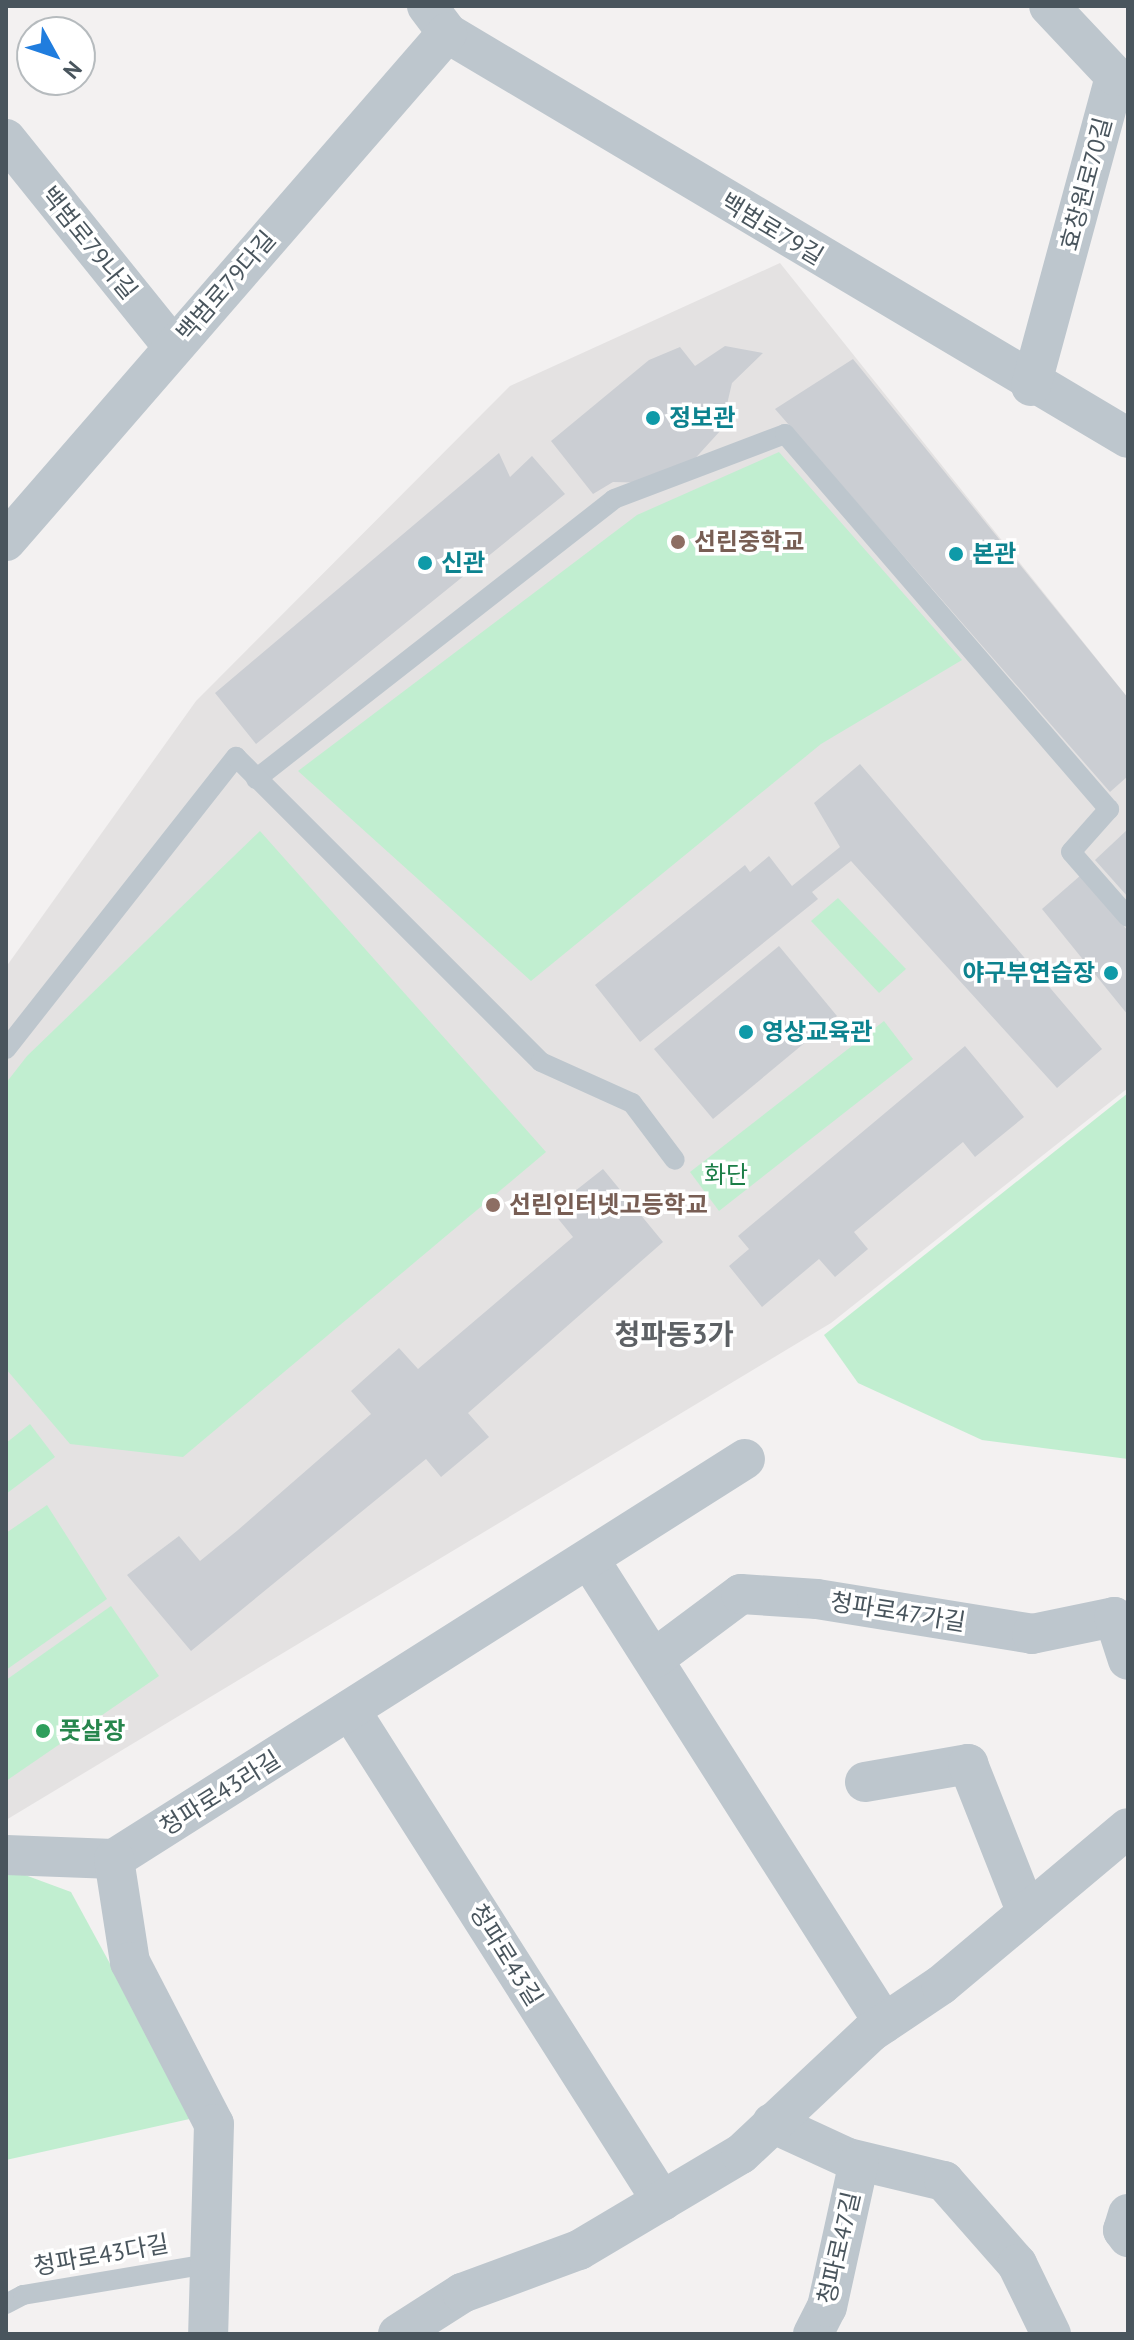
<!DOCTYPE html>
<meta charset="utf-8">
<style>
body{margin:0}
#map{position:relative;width:1134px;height:2340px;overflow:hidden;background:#f3f1f1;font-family:"PT Sans","Noto Sans KR",sans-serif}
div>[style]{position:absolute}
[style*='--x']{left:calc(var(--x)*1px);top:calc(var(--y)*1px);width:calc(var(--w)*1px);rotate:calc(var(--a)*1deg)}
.education>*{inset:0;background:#e4e2e2}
.green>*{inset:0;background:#c1eed0}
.building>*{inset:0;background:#cbced3}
.lane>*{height:20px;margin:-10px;padding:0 10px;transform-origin:10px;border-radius:10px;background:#bdc6cd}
.street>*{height:40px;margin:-20px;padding:0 20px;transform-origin:20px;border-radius:20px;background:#bdc6cd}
.dots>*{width:22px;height:22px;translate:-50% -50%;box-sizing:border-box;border:4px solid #fff;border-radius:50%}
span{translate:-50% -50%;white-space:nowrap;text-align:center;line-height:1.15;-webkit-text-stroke:7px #fff;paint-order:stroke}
.street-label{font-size:24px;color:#49555d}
.culture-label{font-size:24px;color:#0d838f;font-weight:700}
.left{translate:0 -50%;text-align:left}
.right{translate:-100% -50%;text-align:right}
.education-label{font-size:24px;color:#785e54;font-weight:700}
.park-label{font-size:24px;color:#1b7e47}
.leisure-label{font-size:24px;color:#27864d;font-weight:700}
.quarter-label{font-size:28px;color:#5d6165;font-weight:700}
.frame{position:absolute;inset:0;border:8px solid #49555d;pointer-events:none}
.north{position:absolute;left:16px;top:16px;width:80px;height:80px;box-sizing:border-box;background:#fff;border:2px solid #b6bbbe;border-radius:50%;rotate:130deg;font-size:22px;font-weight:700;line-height:32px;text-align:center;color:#49555d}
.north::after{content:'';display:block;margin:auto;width:28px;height:36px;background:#207dde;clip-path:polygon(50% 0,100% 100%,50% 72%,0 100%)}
</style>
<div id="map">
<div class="education">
<div style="clip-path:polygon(780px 263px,1128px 698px,1128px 1088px,831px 1323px,6px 1820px,6px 967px,196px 701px,510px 386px)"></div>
</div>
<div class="green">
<div style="clip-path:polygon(779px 452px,962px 660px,821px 744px,531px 981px,298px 771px,637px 515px)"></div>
<div style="clip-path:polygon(260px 831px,546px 1152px,183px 1457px,70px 1444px,6px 1369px,6px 1083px,27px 1056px)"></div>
<div style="clip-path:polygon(838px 898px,906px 969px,879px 993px,811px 921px)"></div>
<div style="clip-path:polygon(884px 1021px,913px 1059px,719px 1211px,690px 1172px)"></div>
<div style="clip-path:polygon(1128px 1093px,1128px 1459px,982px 1440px,858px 1383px,824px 1335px)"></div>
<div style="clip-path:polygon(30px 1424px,55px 1457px,6px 1494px,6px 1443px)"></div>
<div style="clip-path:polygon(47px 1505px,107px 1599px,6px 1670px,6px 1533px)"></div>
<div style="clip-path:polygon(111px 1606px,159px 1676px,6px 1781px,6px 1680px)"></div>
<div style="clip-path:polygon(6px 1868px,71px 1892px,194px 2118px,6px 2160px)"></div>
</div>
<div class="building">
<div style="clip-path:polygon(725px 346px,763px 353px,732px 383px,721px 430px,690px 464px,655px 483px,613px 482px,593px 494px,551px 441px,649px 360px,680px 347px,695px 366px)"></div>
<div style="clip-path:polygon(853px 359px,1128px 698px,1128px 776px,1110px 792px,775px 409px)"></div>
<div style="clip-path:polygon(499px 453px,510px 477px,532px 456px,565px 494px,256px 744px,215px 693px)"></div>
<div style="clip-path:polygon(860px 764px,1102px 1049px,1057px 1088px,851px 861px,812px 892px,818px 899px,640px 1042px,595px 985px,745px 865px,750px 872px,769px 856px,792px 886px,840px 847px,814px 803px)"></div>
<div style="clip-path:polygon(1128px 829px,1128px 897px,1095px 860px)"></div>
<div style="clip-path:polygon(1081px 875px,1128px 931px,1128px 1015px,1042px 909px)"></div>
<div style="clip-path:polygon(779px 946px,837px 1016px,713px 1119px,654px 1049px)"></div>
<div style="clip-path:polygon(965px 1046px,1024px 1117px,975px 1157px,963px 1142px,854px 1232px,868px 1249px,835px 1277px,819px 1259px,762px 1307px,729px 1266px,749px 1249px,738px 1236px)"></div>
<div style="clip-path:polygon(603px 1169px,663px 1242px,468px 1413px,489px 1437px,441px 1477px,426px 1459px,191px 1651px,127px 1575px,179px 1536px,200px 1561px,238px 1530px,371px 1414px,351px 1391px,399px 1348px,418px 1369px,573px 1237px,551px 1210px)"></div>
</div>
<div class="lane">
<div style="--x:256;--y:779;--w:454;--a:-38"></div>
<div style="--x:614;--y:499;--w:183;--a:-20.8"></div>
<div style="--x:785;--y:434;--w:496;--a:49.2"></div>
<div style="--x:1109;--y:809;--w:57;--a:131.5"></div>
<div style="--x:1071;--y:852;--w:86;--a:48.8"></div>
<div style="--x:6;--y:1049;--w:372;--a:-51.8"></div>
<div style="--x:236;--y:757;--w:431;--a:45"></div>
<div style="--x:541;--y:1062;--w:100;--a:24.3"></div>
<div style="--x:632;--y:1103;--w:71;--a:53"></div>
<div style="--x:6;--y:2304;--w:19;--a:-28"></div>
<div style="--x:23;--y:2295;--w:188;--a:-9.5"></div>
</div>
<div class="street">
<div style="--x:427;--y:6;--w:34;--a:53"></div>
<div style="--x:447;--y:33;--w:792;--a:30.74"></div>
<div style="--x:6;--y:139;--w:267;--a:51.2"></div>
<div style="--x:1031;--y:386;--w:321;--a:-74.8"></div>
<div style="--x:1115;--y:76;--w:96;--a:-133.3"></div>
<div style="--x:6;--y:541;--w:673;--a:-49.04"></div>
<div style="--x:589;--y:1559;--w:550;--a:57.55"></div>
<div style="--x:655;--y:1658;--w:107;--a:-36.7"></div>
<div style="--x:741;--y:1594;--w:76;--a:3.8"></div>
<div style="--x:817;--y:1599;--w:218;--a:9.2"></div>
<div style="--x:1032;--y:1634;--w:84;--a:-11.7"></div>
<div style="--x:1114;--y:1617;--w:45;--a:72"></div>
<div style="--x:350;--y:1710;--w:582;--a:57.57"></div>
<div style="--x:865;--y:1782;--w:105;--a:-9.9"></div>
<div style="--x:968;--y:1764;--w:160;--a:68.4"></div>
<div style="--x:6;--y:1855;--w:108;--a:2.1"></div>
<div style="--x:114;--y:1859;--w:747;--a:-32.37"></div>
<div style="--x:114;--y:1859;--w:104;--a:81.2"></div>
<div style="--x:130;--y:1962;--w:182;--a:62.6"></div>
<div style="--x:214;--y:2124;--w:210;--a:91.6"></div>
<div style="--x:772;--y:2123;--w:84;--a:24.7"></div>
<div style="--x:848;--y:2158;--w:99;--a:13.5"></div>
<div style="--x:944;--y:2181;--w:111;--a:48.7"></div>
<div style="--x:1017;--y:2264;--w:78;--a:64.1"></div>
<div style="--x:1128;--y:2214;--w:17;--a:107"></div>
<div style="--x:1123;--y:2230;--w:9;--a:54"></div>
<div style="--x:398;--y:2334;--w:76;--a:-32.6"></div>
<div style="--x:462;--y:2293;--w:125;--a:-20.2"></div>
<div style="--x:579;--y:2250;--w:188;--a:-30.7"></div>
<div style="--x:741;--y:2154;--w:178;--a:-43.2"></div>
<div style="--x:871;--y:2032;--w:84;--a:-33.9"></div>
<div style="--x:941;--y:1985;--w:244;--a:-40"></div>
<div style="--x:813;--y:2334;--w:30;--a:-63"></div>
<div style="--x:827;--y:2307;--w:149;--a:-77.6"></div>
</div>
<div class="dots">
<div style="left:653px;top:418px;background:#0f9aa8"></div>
<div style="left:678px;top:542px;background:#8d6e63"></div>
<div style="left:956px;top:554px;background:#0f9aa8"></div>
<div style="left:425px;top:563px;background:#0f9aa8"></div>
<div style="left:1111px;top:973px;background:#0f9aa8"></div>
<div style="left:746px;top:1032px;background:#0f9aa8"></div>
<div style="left:493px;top:1205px;background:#8d6e63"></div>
<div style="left:43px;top:1731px;background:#2e9e5b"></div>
</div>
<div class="street-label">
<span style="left:1086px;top:184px;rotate:-75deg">효창원로70길</span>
<span style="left:772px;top:229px;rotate:31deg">백범로79길</span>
<span style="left:89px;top:243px;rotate:51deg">백범로79나길</span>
<span style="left:226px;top:286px;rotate:-49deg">백범로79다길</span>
<span style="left:898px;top:1612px;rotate:9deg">청파로47가길</span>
<span style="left:220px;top:1793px;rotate:-32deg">청파로43라길</span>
<span style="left:506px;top:1955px;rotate:58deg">청파로43길</span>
<span style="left:839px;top:2248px;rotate:-77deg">청파로47길</span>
<span style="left:101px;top:2255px;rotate:-10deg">청파로43다길</span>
</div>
<div class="culture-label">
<span class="left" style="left:669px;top:418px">정보관</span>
<span class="left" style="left:972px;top:554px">본관</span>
<span class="left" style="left:441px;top:563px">신관</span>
<span class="right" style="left:1095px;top:973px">야구부연습장</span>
<span class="left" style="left:762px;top:1032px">영상교육관</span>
</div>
<div class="education-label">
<span class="left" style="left:694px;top:542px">선린중학교</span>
<span class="left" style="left:509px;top:1205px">선린인터넷고등학교</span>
</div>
<div class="park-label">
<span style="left:726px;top:1175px">화단</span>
</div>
<div class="leisure-label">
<span class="left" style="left:59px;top:1731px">풋살장</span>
</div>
<div class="quarter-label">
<span style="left:674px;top:1334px">청파동3가</span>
</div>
<div class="frame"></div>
<div class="north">N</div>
</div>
